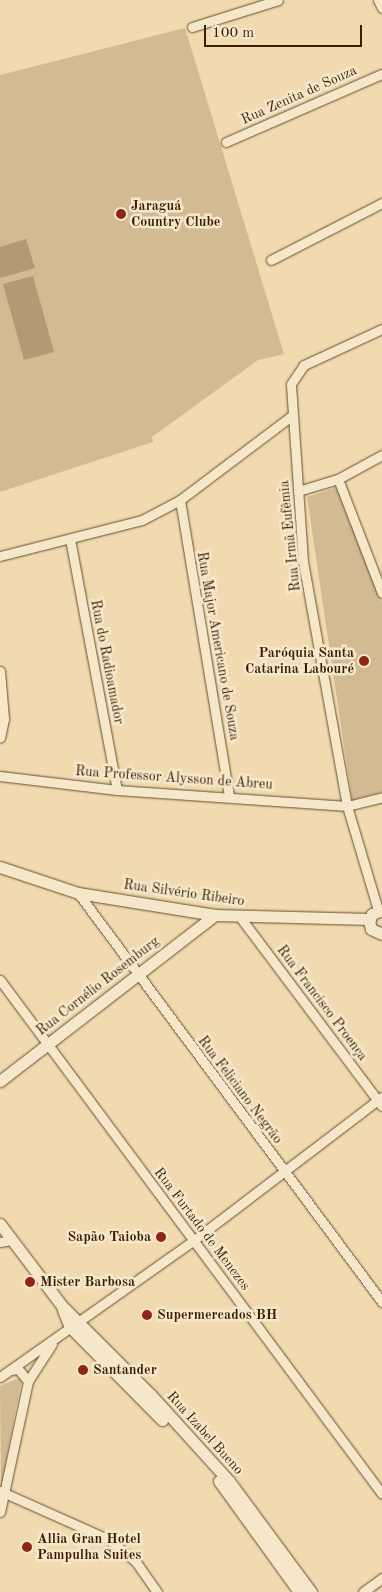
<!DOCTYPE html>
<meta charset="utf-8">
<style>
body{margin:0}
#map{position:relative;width:382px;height:1592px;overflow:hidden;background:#f1daaf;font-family:"Old Standard TT",serif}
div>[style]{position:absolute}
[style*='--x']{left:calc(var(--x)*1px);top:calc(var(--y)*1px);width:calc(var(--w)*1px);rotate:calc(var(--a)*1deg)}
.green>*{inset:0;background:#d2ba92}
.water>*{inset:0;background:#b29a74}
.roads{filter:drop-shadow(0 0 1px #664e2d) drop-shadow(0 0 1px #664e2d)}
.minor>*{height:9px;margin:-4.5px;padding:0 4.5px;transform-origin:4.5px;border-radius:4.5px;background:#f6e7cb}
.tertiary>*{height:11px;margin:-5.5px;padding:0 5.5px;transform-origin:5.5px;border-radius:5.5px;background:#f6e7cb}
.dots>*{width:14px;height:14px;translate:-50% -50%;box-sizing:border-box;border:2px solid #f6e7cb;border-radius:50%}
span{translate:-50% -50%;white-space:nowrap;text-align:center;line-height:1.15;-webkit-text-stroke:5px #f6e7cb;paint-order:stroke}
.street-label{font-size:14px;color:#381f02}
.poi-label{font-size:14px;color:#381f02;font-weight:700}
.left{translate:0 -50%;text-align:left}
.right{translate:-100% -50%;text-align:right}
.scale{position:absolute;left:204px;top:25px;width:158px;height:22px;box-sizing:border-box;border:2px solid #381f02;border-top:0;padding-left:6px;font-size:15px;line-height:18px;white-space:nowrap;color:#381f02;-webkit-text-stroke:4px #f6e7cb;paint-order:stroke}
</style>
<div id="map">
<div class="green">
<div style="clip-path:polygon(185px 28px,284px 354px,258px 360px,152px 437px,153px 442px,0 492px,0 75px)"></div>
<div style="clip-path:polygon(337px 487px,382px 602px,382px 792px,352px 800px,307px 497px)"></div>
<div style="clip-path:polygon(22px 1377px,1px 1487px,0 1386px)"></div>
</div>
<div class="water">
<div style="clip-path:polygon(26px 239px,35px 268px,0 278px,0 247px)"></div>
<div style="clip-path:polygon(33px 276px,54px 352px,24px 360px,3px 284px)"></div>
</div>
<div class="roads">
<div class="minor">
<div style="--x:378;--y:0;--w:9;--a:63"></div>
<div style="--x:192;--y:27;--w:90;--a:-17.4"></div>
<div style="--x:226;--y:142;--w:170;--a:-23.6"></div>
<div style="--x:271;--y:260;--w:125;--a:-27.2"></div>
<div style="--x:338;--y:479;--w:122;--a:68.9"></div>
<div style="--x:298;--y:491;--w:42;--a:-16.7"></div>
<div style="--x:338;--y:479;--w:50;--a:-28.6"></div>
<div style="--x:180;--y:500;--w:300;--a:80.6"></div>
<div style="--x:70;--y:539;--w:255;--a:79.4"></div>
<div style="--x:0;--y:556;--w:146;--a:-14.2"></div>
<div style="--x:142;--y:520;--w:43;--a:-27.8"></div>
<div style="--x:180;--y:500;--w:141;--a:-37"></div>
<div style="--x:0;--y:671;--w:48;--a:85.2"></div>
<div style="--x:4;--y:719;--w:19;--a:102"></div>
<div style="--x:0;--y:776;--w:118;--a:6.8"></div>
<div style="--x:117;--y:790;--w:231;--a:4"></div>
<div style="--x:347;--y:806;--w:36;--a:-14"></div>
<div style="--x:78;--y:893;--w:510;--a:53.38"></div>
<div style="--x:378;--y:910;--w:109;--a:-106.6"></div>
<div style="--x:347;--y:806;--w:249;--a:-100.2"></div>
<div style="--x:303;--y:561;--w:177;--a:-93.9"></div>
<div style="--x:291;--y:384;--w:23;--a:-56"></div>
<div style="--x:304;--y:365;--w:86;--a:-24.8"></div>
<div style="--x:240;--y:917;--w:236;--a:53.1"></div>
<div style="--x:0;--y:980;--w:640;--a:53.38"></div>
<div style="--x:0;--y:1242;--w:11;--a:-10"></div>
<div style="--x:10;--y:1370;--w:8;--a:-7"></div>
<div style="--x:18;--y:1369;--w:16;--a:50"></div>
<div style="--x:0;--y:1377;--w:237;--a:-35.2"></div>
<div style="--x:194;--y:1240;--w:236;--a:-37.3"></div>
<div style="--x:0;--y:1491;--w:118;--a:24"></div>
<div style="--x:108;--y:1539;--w:36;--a:39"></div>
<div style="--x:136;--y:1562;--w:37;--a:55"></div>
<div style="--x:0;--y:1512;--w:134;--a:-77.9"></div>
<div style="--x:28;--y:1381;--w:44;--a:-57"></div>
<div style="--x:363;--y:1592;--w:24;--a:-36"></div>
</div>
<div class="tertiary">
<div style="--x:0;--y:867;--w:82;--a:18.4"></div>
<div style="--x:78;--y:893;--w:139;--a:9.1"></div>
<div style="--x:215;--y:915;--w:155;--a:1.5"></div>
<div style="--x:382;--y:910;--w:11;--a:158"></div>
<div style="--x:372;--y:914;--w:8;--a:113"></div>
<div style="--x:369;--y:921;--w:8;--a:76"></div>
<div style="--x:371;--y:929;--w:12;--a:24"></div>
<div style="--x:0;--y:1081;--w:272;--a:-37.7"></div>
<div style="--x:0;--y:1224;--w:103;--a:52.9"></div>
<div style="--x:62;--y:1306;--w:126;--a:45"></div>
<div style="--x:151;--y:1395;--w:116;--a:47.8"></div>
<div style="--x:229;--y:1481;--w:138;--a:53.5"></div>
<div style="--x:63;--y:1310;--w:18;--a:68"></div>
<div style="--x:70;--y:1327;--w:131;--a:45.3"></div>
<div style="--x:219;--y:1481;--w:137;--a:54.2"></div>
</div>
</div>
<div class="dots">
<div style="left:121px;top:214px;background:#8f2418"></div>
<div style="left:364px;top:661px;background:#8f2418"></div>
<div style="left:161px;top:1237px;background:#8f2418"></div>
<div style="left:30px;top:1282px;background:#8f2418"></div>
<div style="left:147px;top:1315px;background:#8f2418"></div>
<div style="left:83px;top:1370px;background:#8f2418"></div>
<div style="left:27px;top:1547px;background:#8f2418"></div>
</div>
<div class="street-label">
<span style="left:299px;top:95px;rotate:-24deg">Rua Zenita de Souza</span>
<span style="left:290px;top:536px;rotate:-96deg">Rua Irmã Eufêmia</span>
<span style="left:218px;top:646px;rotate:80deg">Rua Major Americano de Souza</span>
<span style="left:107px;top:662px;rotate:79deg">Rua do Radioamador</span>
<span style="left:174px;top:778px;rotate:4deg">Rua Professor Alysson de Abreu</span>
<span style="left:184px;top:893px;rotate:8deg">Rua Silvério Ribeiro</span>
<span style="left:98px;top:986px;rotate:-38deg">Rua Cornélio Rosemburg</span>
<span style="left:322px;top:1003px;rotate:53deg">Rua Francisco Proença</span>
<span style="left:240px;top:1090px;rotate:53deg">Rua Feliciano Negrão</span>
<span style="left:202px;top:1229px;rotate:53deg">Rua Furtado de Menezes</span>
<span style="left:205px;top:1433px;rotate:48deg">Rua Izabel Bueno</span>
</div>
<div class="poi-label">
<span class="left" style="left:131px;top:214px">Jaraguá<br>Country Clube</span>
<span class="right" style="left:354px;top:661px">Paróquia Santa<br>Catarina Labouré</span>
<span class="right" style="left:151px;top:1237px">Sapão Taioba</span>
<span class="left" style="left:40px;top:1282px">Mister Barbosa</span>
<span class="left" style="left:157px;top:1315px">Supermercados BH</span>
<span class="left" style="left:93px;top:1370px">Santander</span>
<span class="left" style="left:37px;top:1547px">Allia Gran Hotel<br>Pampulha Suites</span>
</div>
<div class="scale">100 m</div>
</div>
